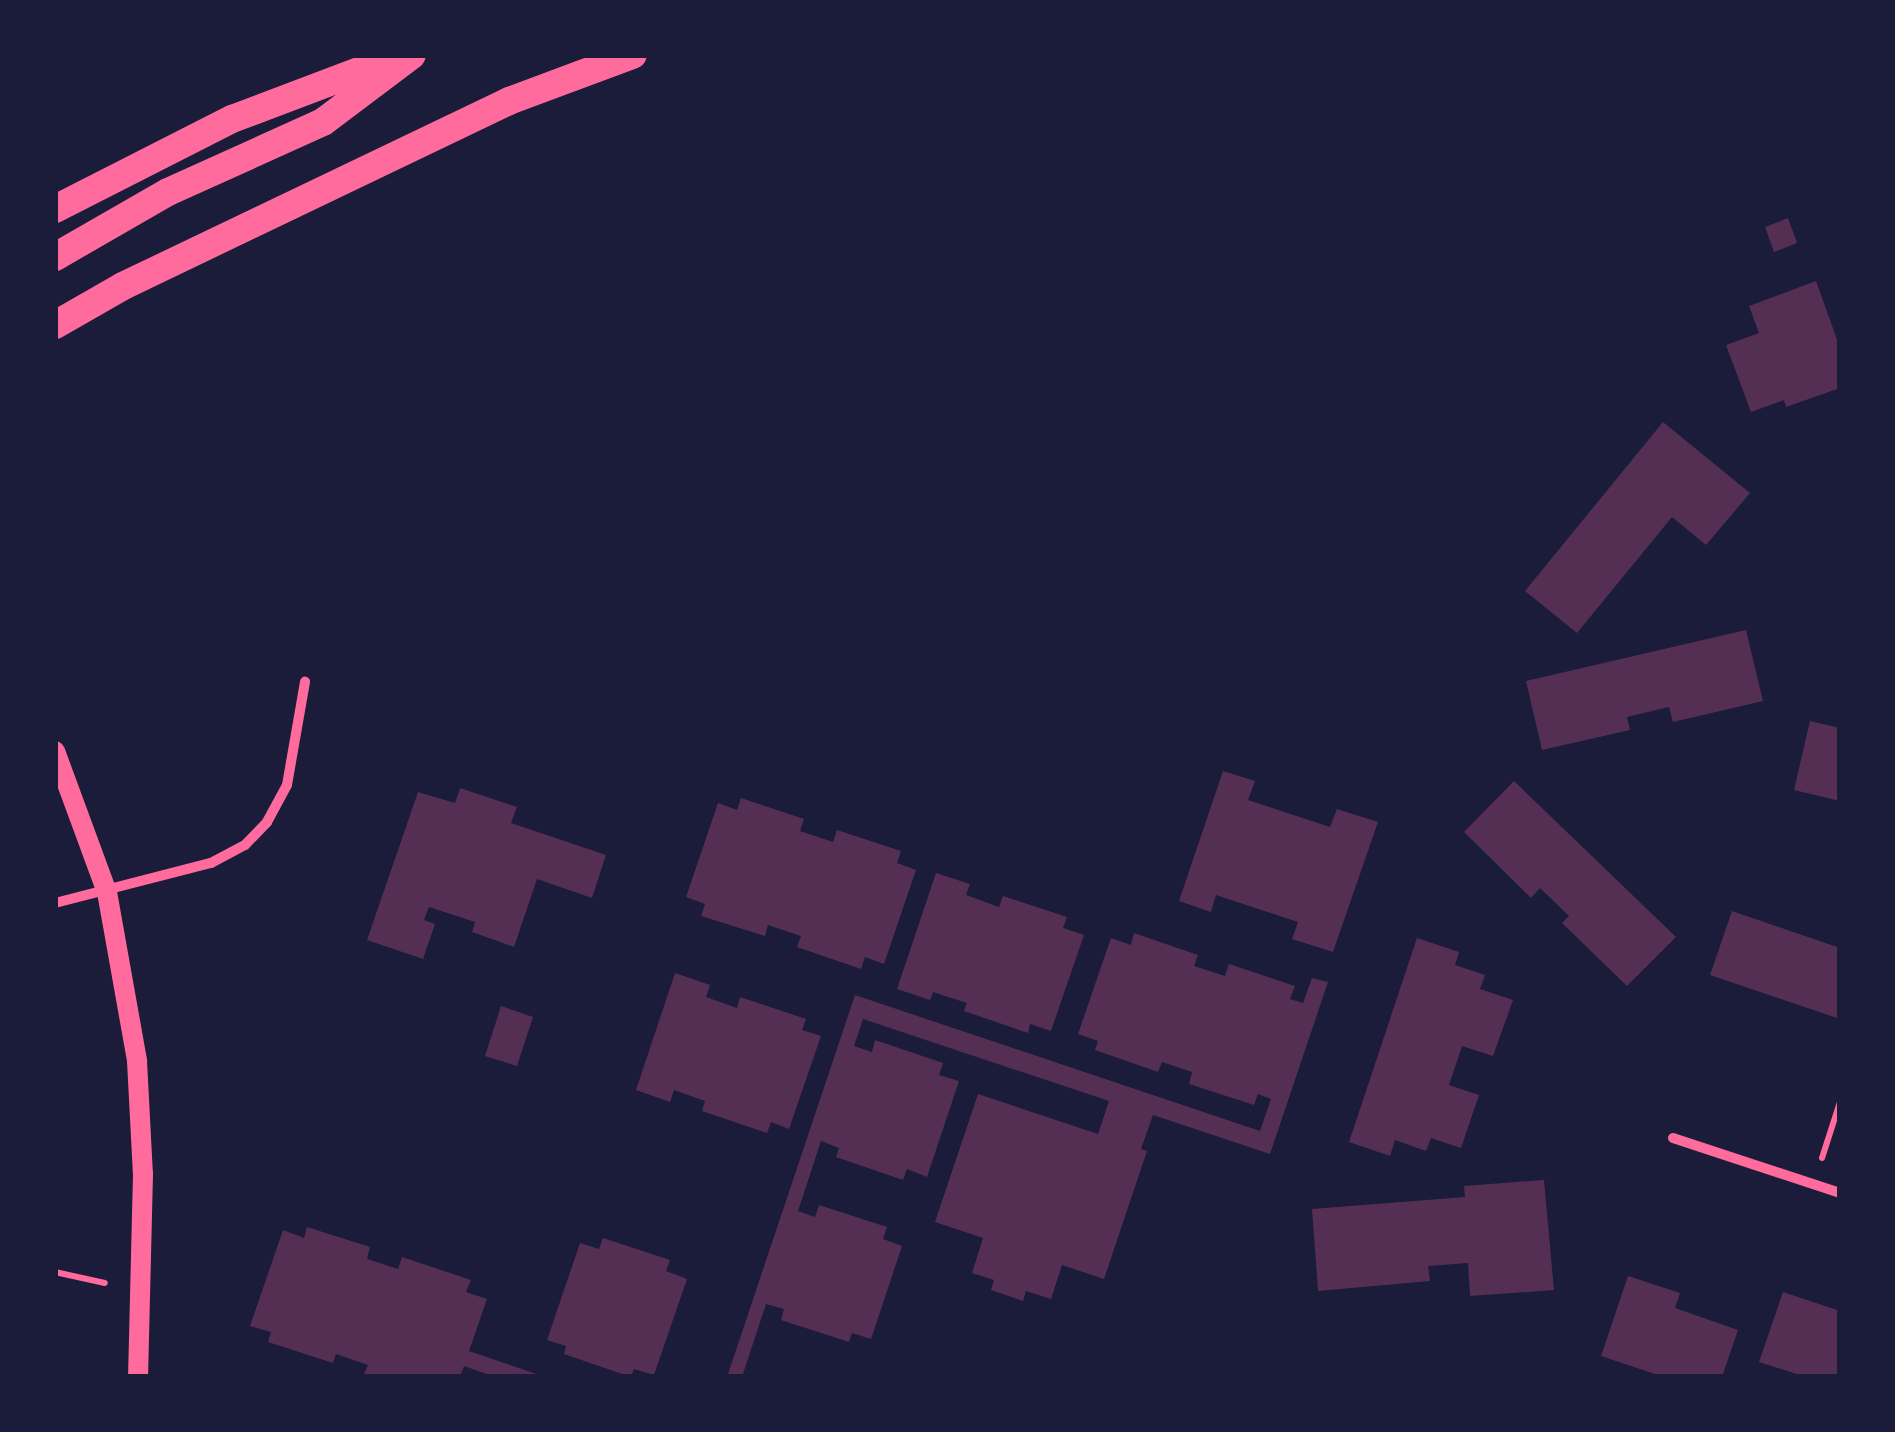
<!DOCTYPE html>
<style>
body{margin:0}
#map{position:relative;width:1895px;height:1432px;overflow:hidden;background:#1b1b3a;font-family:Figtree,sans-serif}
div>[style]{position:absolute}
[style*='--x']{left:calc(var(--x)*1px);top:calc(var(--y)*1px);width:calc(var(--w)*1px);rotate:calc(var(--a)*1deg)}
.building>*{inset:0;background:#542f53}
.path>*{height:6px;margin:-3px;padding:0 3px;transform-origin:3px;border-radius:3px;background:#ff6b9d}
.minor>*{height:10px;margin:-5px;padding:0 5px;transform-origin:5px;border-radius:5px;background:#ff6b9d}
.secondary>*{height:20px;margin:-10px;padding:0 10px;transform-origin:10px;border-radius:10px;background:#ff6b9d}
.trunk>*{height:28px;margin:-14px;padding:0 14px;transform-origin:14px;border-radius:14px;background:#ff6b9d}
span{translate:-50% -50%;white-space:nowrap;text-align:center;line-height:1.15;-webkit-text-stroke:10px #1b1b3a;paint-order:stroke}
.frame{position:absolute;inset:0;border:58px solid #1b1b3a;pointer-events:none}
</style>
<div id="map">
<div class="building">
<div style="clip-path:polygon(1788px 218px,1797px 243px,1774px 252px,1765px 227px)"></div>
<div style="clip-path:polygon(1816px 281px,1840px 348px,1840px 388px,1786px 407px,1784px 400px,1751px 412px,1726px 345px,1759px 333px,1749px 306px)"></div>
<div style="clip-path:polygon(1663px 422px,1750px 493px,1706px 545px,1672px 517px,1577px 633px,1525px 591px)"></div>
<div style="clip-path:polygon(1746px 630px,1763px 701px,1673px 722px,1669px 707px,1627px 717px,1630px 730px,1542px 750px,1526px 681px)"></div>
<div style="clip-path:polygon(1810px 721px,1840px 728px,1840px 801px,1794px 790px)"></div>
<div style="clip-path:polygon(1223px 771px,1255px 781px,1248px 800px,1330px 827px,1337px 809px,1378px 822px,1333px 952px,1292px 939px,1298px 922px,1216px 895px,1211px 912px,1179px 901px)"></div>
<div style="clip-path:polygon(1514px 781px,1676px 937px,1627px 986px,1562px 923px,1569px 916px,1540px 888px,1531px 898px,1464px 832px)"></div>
<div style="clip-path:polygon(460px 788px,517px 807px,511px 823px,606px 855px,592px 898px,537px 879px,514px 947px,472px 932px,475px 922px,429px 907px,424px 920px,435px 924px,423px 959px,367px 940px,418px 792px,455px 803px)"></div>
<div style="clip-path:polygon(741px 798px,804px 819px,800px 831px,833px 842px,837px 830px,901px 851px,897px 863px,916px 870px,884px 964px,865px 957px,861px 969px,797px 947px,801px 936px,768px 925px,765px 936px,701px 916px,705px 904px,686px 897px,718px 803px,737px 810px)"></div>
<div style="clip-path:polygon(936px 873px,970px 884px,966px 895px,999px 907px,1003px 896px,1067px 917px,1063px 928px,1084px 935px,1051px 1031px,1030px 1024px,1028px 1033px,964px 1011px,967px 1003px,933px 992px,930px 1000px,897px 989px)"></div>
<div style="clip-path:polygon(1732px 911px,1840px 948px,1840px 1019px,1710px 975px)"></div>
<div style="clip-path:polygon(1134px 933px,1198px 955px,1194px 966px,1225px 976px,1229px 964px,1295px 986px,1290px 999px,1303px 1003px,1312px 978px,1328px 982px,1270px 1154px,1153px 1115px,1141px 1149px,1147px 1151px,1104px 1279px,1062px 1265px,1051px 1299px,1026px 1291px,1023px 1301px,991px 1290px,994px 1280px,972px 1273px,983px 1238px,935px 1222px,978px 1094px,1098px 1134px,1109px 1101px,863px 1019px,854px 1046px,872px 1052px,875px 1040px,943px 1063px,939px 1075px,959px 1081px,927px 1177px,907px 1169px,903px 1180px,836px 1157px,839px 1148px,821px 1141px,798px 1211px,815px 1217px,819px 1205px,887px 1227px,883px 1239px,902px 1246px,871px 1339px,852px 1333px,849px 1342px,781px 1320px,784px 1309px,766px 1304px,742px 1377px,727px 1377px,855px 995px,1260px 1131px,1271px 1099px,1258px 1094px,1254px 1105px,1189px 1084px,1192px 1072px,1162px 1062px,1158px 1072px,1095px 1050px,1098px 1041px,1078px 1034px,1111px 938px,1131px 945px)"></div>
<div style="clip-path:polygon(1417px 938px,1459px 952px,1455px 965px,1485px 975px,1480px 989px,1513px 1000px,1493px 1056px,1462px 1046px,1449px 1085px,1479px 1095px,1461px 1148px,1431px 1138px,1426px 1151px,1395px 1140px,1390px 1156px,1349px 1142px)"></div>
<div style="clip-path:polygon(675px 973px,710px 985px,706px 997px,737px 1008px,740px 997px,806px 1019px,802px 1030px,821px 1036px,789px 1129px,771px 1122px,767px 1133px,702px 1111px,705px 1101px,674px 1090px,670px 1102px,636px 1090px)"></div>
<div style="clip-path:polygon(501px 1006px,533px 1017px,517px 1066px,485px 1056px)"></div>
<div style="clip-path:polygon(1544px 1180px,1554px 1290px,1470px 1296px,1468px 1263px,1428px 1266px,1430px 1281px,1318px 1291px,1312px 1209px,1465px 1197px,1464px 1186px)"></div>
<div style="clip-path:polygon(307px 1227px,370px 1247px,367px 1259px,398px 1269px,402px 1257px,471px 1280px,466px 1292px,487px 1299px,469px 1351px,545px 1377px,495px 1377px,464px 1366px,460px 1377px,373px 1377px,364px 1374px,368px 1365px,336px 1354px,333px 1363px,268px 1342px,271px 1332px,250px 1326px,283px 1230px,304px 1238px)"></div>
<div style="clip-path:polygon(603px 1238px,670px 1260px,666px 1271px,687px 1279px,654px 1375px,634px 1369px,631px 1377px,564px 1354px,566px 1346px,547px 1340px,580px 1243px,599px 1249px)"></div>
<div style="clip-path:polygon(1628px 1276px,1680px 1293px,1675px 1308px,1738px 1330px,1722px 1377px,1664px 1377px,1601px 1356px)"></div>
<div style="clip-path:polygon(1783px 1292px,1840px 1311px,1840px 1377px,1806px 1377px,1759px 1362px)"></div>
</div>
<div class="path">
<div style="--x:1822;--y:1158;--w:59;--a:-72.2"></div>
<div style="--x:55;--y:1272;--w:51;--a:12.4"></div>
</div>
<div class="minor">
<div style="--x:55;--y:903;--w:161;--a:-14.4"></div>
<div style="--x:211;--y:863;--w:38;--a:-28"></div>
<div style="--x:245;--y:845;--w:32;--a:-46"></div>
<div style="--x:267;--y:822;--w:42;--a:-61.6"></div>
<div style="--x:287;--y:785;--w:105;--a:-80.1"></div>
<div style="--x:1673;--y:1138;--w:176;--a:18.2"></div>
</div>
<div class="secondary">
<div style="--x:55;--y:751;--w:150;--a:69.8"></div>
<div style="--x:107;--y:892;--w:172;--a:79.9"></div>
<div style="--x:137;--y:1061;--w:113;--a:87"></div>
<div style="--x:143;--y:1174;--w:203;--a:91.4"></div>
</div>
<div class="trunk">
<div style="--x:55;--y:209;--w:199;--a:-27"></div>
<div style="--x:232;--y:119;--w:170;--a:-20.7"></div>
<div style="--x:55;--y:257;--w:130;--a:-29.9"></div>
<div style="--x:168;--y:192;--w:170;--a:-24.3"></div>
<div style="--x:323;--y:122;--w:111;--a:-37"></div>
<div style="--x:55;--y:325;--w:78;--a:-29.8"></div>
<div style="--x:123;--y:286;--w:428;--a:-25.6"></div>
<div style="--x:509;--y:101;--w:132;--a:-20.4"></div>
</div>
<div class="frame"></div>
</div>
